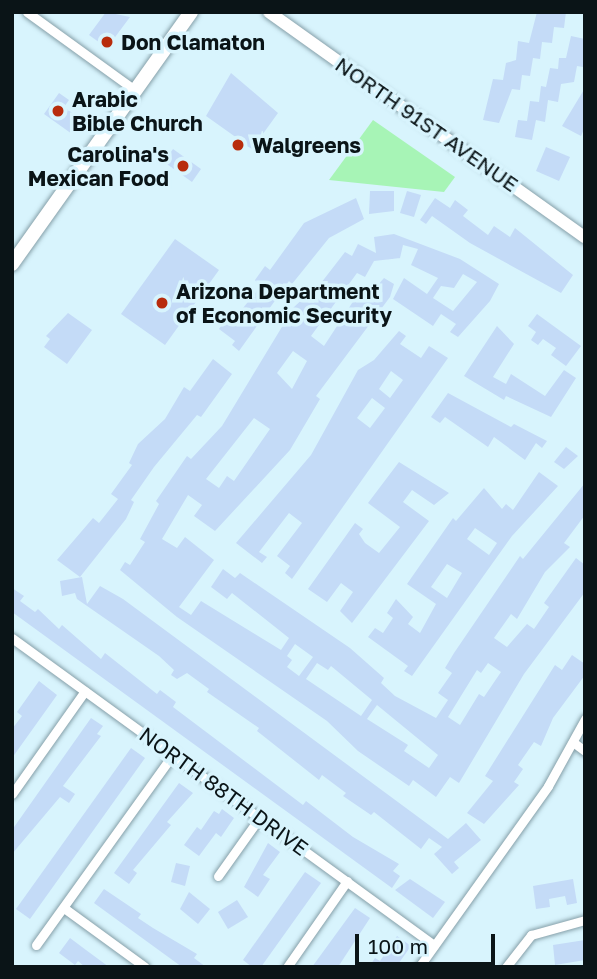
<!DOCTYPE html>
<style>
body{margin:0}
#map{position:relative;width:597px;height:979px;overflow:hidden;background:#d8f4fd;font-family:"Golos Text",sans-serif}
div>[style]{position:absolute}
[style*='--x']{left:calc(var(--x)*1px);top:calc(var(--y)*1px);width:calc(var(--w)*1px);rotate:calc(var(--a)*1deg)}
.green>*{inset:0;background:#a7f4b6}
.building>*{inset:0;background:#c4dbf7}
.roads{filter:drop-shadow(0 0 2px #86a0a9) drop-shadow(0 0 2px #86a0a9)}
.minor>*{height:9px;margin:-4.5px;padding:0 4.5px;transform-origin:4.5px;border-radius:4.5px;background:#fff}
.secondary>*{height:12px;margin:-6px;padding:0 6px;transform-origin:6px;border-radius:6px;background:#fff}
.primary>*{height:14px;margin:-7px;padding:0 7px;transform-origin:7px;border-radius:7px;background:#fff}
.dots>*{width:19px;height:19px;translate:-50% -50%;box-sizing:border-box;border:4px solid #d8f4fd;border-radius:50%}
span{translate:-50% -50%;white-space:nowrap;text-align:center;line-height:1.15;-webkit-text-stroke:7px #d8f4fd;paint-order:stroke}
.poi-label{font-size:21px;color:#0a1417;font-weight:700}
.left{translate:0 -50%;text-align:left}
.right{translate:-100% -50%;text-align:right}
.street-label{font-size:21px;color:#0a1417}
.frame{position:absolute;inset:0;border:14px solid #0a1417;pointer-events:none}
.scale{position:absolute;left:355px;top:934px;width:140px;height:32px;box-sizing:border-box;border:4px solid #0a1417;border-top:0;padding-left:9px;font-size:21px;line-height:24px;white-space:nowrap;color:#0a1417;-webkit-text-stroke:5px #d8f4fd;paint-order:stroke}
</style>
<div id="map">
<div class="green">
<div style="clip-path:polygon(373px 120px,455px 177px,444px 192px,329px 180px)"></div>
</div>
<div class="building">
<div style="clip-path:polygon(106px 12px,130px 17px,107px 48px,89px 35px)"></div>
<div style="clip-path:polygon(537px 12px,566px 12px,564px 28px,554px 27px,552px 43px,542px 42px,540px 59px,533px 58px,530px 76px,522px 75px,520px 90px,512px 89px,499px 123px,483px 120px,493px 79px,503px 80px,506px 63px,516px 60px,518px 41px,529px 43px)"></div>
<div style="clip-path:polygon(571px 36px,585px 39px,583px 67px,577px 66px,574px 82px,561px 84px,558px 102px,548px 100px,545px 122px,536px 120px,532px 140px,515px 137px,518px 120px,527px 121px,530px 101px,539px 102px,541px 86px,546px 87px,550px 68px,558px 69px,559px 58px,566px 58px)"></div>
<div style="clip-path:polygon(231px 73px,278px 113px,252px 149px,247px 146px,241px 154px,230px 147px,237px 138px,206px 116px)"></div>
<div style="clip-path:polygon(585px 88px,585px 127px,581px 136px,562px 126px)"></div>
<div style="clip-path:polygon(59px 93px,69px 100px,64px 107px,82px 120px,72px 134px,44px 114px)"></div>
<div style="clip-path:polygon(546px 147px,570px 157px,559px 181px,536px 171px)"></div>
<div style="clip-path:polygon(173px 149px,201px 169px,192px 182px,164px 162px)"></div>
<div style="clip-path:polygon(370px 191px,394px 191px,394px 211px,369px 214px)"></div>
<div style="clip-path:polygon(407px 191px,421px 195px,414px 217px,400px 213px)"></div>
<div style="clip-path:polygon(356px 198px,364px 219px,329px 238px,292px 284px,289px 281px,239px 351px,232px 345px,235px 341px,219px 329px,225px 320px,230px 324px,260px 287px,255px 280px,265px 266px,270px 270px,304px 223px)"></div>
<div style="clip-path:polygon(435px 198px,450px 208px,455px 200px,468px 210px,463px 216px,488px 235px,494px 226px,510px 237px,515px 228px,573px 275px,561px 293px,470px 243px,432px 216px,426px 224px,420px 220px)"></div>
<div style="clip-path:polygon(evenodd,394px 234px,460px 259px,499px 284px,490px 301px,458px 337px,450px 332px,456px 324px,441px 314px,433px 326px,393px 299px,404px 278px,427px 294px,438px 278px,411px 265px,418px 249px,403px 245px,400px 258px,374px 261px,365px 277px,357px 273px,311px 336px,324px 346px,356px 297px,363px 302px,384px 278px,394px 284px,390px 297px,316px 396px,320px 399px,290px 450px,215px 531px,194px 516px,202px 505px,188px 495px,162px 539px,177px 548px,185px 537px,214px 560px,179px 607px,191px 615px,201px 601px,281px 650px,289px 638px,232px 593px,227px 599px,211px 587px,223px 569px,235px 578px,240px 573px,350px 648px,384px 678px,381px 683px,395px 696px,436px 718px,448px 700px,438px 693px,452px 673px,445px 668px,454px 653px,520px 556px,523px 559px,585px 483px,585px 515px,564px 543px,570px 547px,545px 572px,517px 619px,511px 614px,494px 638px,507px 647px,527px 624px,534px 629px,549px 607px,544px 603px,576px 558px,585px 565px,585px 592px,524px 674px,459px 783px,450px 777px,436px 797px,413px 780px,409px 786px,358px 751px,327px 721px,177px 617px,120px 570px,125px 562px,130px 565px,145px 542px,140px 539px,159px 504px,156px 501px,187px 456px,191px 459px,222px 426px,294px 307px,308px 294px,311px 296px,345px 252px,352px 256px,358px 244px,376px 253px,374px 237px,394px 234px,463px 274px,477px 282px,453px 311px,433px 298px,441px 286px,454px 288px,463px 274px,394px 234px,293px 351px,307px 361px,292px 389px,277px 373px,293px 351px,394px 234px,254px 418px,270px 429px,234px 481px,227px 476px,219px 488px,206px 479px,254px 418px,394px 234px,295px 644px,313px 657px,299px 676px,287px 667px,292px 660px,287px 656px,295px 644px,394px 234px,317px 663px,328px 670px,331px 666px,372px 700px,361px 716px,306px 679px,317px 663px,394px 234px,488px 663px,501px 672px,484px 697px,479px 694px,460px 725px,448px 717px,477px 670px,481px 673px,488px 663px,394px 234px,377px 705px,438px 755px,429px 768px,404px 751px,408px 745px,367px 719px,377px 705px)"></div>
<div style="clip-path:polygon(175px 239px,219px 270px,165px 345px,121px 314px)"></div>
<div style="clip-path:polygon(68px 313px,92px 330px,67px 364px,44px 347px,50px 339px,46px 336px)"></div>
<div style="clip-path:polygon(537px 314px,581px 346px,566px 366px,551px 355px,556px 348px,543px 339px,538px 345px,531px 340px,536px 332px,528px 326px)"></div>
<div style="clip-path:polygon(497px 326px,514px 344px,493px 377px,506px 384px,511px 374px,545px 396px,564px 370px,576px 378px,551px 417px,506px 396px,504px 400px,464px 376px)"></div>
<div style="clip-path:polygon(evenodd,399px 331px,406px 336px,400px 344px,421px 358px,429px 346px,448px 358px,292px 579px,285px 573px,290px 566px,277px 556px,302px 523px,289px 513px,259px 552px,267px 557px,262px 563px,236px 543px,311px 455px,358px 370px,374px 360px,399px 331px,391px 371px,403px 380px,390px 398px,379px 389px,391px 371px,399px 331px,372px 398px,385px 408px,370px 428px,357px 418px,372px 398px)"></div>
<div style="clip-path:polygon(213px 359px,232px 374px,201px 417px,197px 415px,154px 467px,131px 500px,134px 502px,126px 519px,80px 577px,57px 560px,93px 518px,99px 523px,118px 499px,111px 494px,132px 465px,129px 463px,138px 444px,165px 419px,184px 387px,190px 391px)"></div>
<div style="clip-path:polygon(448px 393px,511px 427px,514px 424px,547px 441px,542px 448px,536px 443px,525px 460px,494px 437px,488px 447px,445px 417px,440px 423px,431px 417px)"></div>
<div style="clip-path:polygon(566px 447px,578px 456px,564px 469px,554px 462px)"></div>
<div style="clip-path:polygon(399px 462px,449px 493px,434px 505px,412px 490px,403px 502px,429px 521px,352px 623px,340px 611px,353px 592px,341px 583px,327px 602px,308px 589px,355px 523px,363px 529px,359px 534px,365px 543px,379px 553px,400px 527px,368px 503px)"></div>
<div style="clip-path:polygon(evenodd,539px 472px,558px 486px,512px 536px,412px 676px,404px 671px,408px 666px,368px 637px,375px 628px,383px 633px,393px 618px,387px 613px,396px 599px,413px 617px,408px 624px,420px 633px,436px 604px,407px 584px,453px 518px,456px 521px,484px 488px,502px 509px,506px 504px,513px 510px,539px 472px,475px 528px,497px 543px,489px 555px,467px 539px,475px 528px,539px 472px,447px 564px,462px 573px,447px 598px,431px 587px,447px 564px)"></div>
<div style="clip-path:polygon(82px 577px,87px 604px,100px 586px,123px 599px,448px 839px,466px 823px,481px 840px,454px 862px,459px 868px,452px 874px,434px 854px,442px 847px,429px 838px,421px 849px,374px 812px,371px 815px,343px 796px,346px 793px,322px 775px,319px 780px,257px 731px,259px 728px,207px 692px,209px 689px,187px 673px,177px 679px,171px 675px,174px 670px,159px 656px,77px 599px,75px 593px,62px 596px,60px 581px)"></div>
<div style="clip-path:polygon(12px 588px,24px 596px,20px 601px,35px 612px,38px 609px,59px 629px,62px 625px,101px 659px,105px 653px,157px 694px,160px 690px,176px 702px,173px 707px,303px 805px,306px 801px,353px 837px,399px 864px,393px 871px,400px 876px,392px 888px,12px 612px)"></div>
<div style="clip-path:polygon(572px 655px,585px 664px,585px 675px,553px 718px,541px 746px,534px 742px,518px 765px,523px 769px,514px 782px,519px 785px,484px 824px,467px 813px,493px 781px,485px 776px,555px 665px,562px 670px)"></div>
<div style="clip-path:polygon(39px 681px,57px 695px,12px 758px,12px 729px,22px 716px,17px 712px)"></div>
<div style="clip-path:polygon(91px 718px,103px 726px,97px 734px,101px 736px,63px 786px,75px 794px,69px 803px,60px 797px,12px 854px,12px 830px)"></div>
<div style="clip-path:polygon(131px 748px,145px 758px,30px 919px,16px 909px)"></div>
<div style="clip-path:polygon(179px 783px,193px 793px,167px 822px,171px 825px,133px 870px,137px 873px,129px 884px,114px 873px)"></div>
<div style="clip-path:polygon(222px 809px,234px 818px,221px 837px,216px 833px,199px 856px,184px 845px,197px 827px,201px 830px,214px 811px,219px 814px)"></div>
<div style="clip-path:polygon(268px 843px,280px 852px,263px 875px,270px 879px,258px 897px,244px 887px)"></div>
<div style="clip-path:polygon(176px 863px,190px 866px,185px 886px,171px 882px)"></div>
<div style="clip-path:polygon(305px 872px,321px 883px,261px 967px,252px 967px,243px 960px)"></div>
<div style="clip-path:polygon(410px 879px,445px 902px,433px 918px,395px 890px)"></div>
<div style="clip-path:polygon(573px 879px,577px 903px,567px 905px,565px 896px,549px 899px,550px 907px,536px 909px,533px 886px)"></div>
<div style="clip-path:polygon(104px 889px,141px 914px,138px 918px,153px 928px,197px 954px,194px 958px,206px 967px,182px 967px,94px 903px)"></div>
<div style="clip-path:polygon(189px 892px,210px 909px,198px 924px,180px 909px)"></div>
<div style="clip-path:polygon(237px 900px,248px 917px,228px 929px,218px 912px)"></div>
<div style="clip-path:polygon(355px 908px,370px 918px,338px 967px,312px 967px)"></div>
<div style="clip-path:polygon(397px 936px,411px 946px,396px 967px,369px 967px,375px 958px,380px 961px)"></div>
<div style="clip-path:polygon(70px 938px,86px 950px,109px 967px,85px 967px,78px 961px,75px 965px,59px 953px)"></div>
<div style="clip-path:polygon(585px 940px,585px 960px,555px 965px,553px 945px)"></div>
</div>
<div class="roads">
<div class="minor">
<div style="--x:27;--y:12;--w:135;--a:35.9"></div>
<div style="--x:12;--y:638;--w:522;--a:36.04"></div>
<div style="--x:573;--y:742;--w:15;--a:37"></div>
<div style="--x:12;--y:794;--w:126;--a:-54.7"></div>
<div style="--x:218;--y:876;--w:72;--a:-54.6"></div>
<div style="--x:64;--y:908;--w:100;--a:36.1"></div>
<div style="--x:36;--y:945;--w:235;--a:-54.3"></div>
<div style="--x:287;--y:967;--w:105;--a:-55.1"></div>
<div style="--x:419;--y:967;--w:222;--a:-54.5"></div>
<div style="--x:548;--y:786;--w:77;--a:-61.1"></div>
<div style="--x:506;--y:967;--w:41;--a:-52"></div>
<div style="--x:531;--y:935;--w:56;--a:-15.5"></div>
</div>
<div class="secondary">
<div style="--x:269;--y:12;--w:388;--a:35.5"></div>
</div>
<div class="primary">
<div style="--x:12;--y:264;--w:309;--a:-54.6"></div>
</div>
</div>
<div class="dots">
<div style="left:107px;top:42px;background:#b82c0c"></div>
<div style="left:58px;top:111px;background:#b82c0c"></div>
<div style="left:238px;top:145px;background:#b82c0c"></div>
<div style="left:183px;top:166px;background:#b82c0c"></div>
<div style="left:162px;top:303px;background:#b82c0c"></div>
</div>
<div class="poi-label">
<span class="left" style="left:121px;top:42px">Don Clamaton</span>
<span class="left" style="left:72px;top:111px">Arabic<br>Bible Church</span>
<span class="left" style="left:252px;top:145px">Walgreens</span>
<span class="right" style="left:169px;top:166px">Carolina's<br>Mexican Food</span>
<span class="left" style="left:176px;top:303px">Arizona Department<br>of Economic Security</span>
</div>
<div class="street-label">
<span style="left:427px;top:124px;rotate:35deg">NORTH 91ST AVENUE</span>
<span style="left:224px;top:791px;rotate:36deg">NORTH 88TH DRIVE</span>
</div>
<div class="frame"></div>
<div class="scale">100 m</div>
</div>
